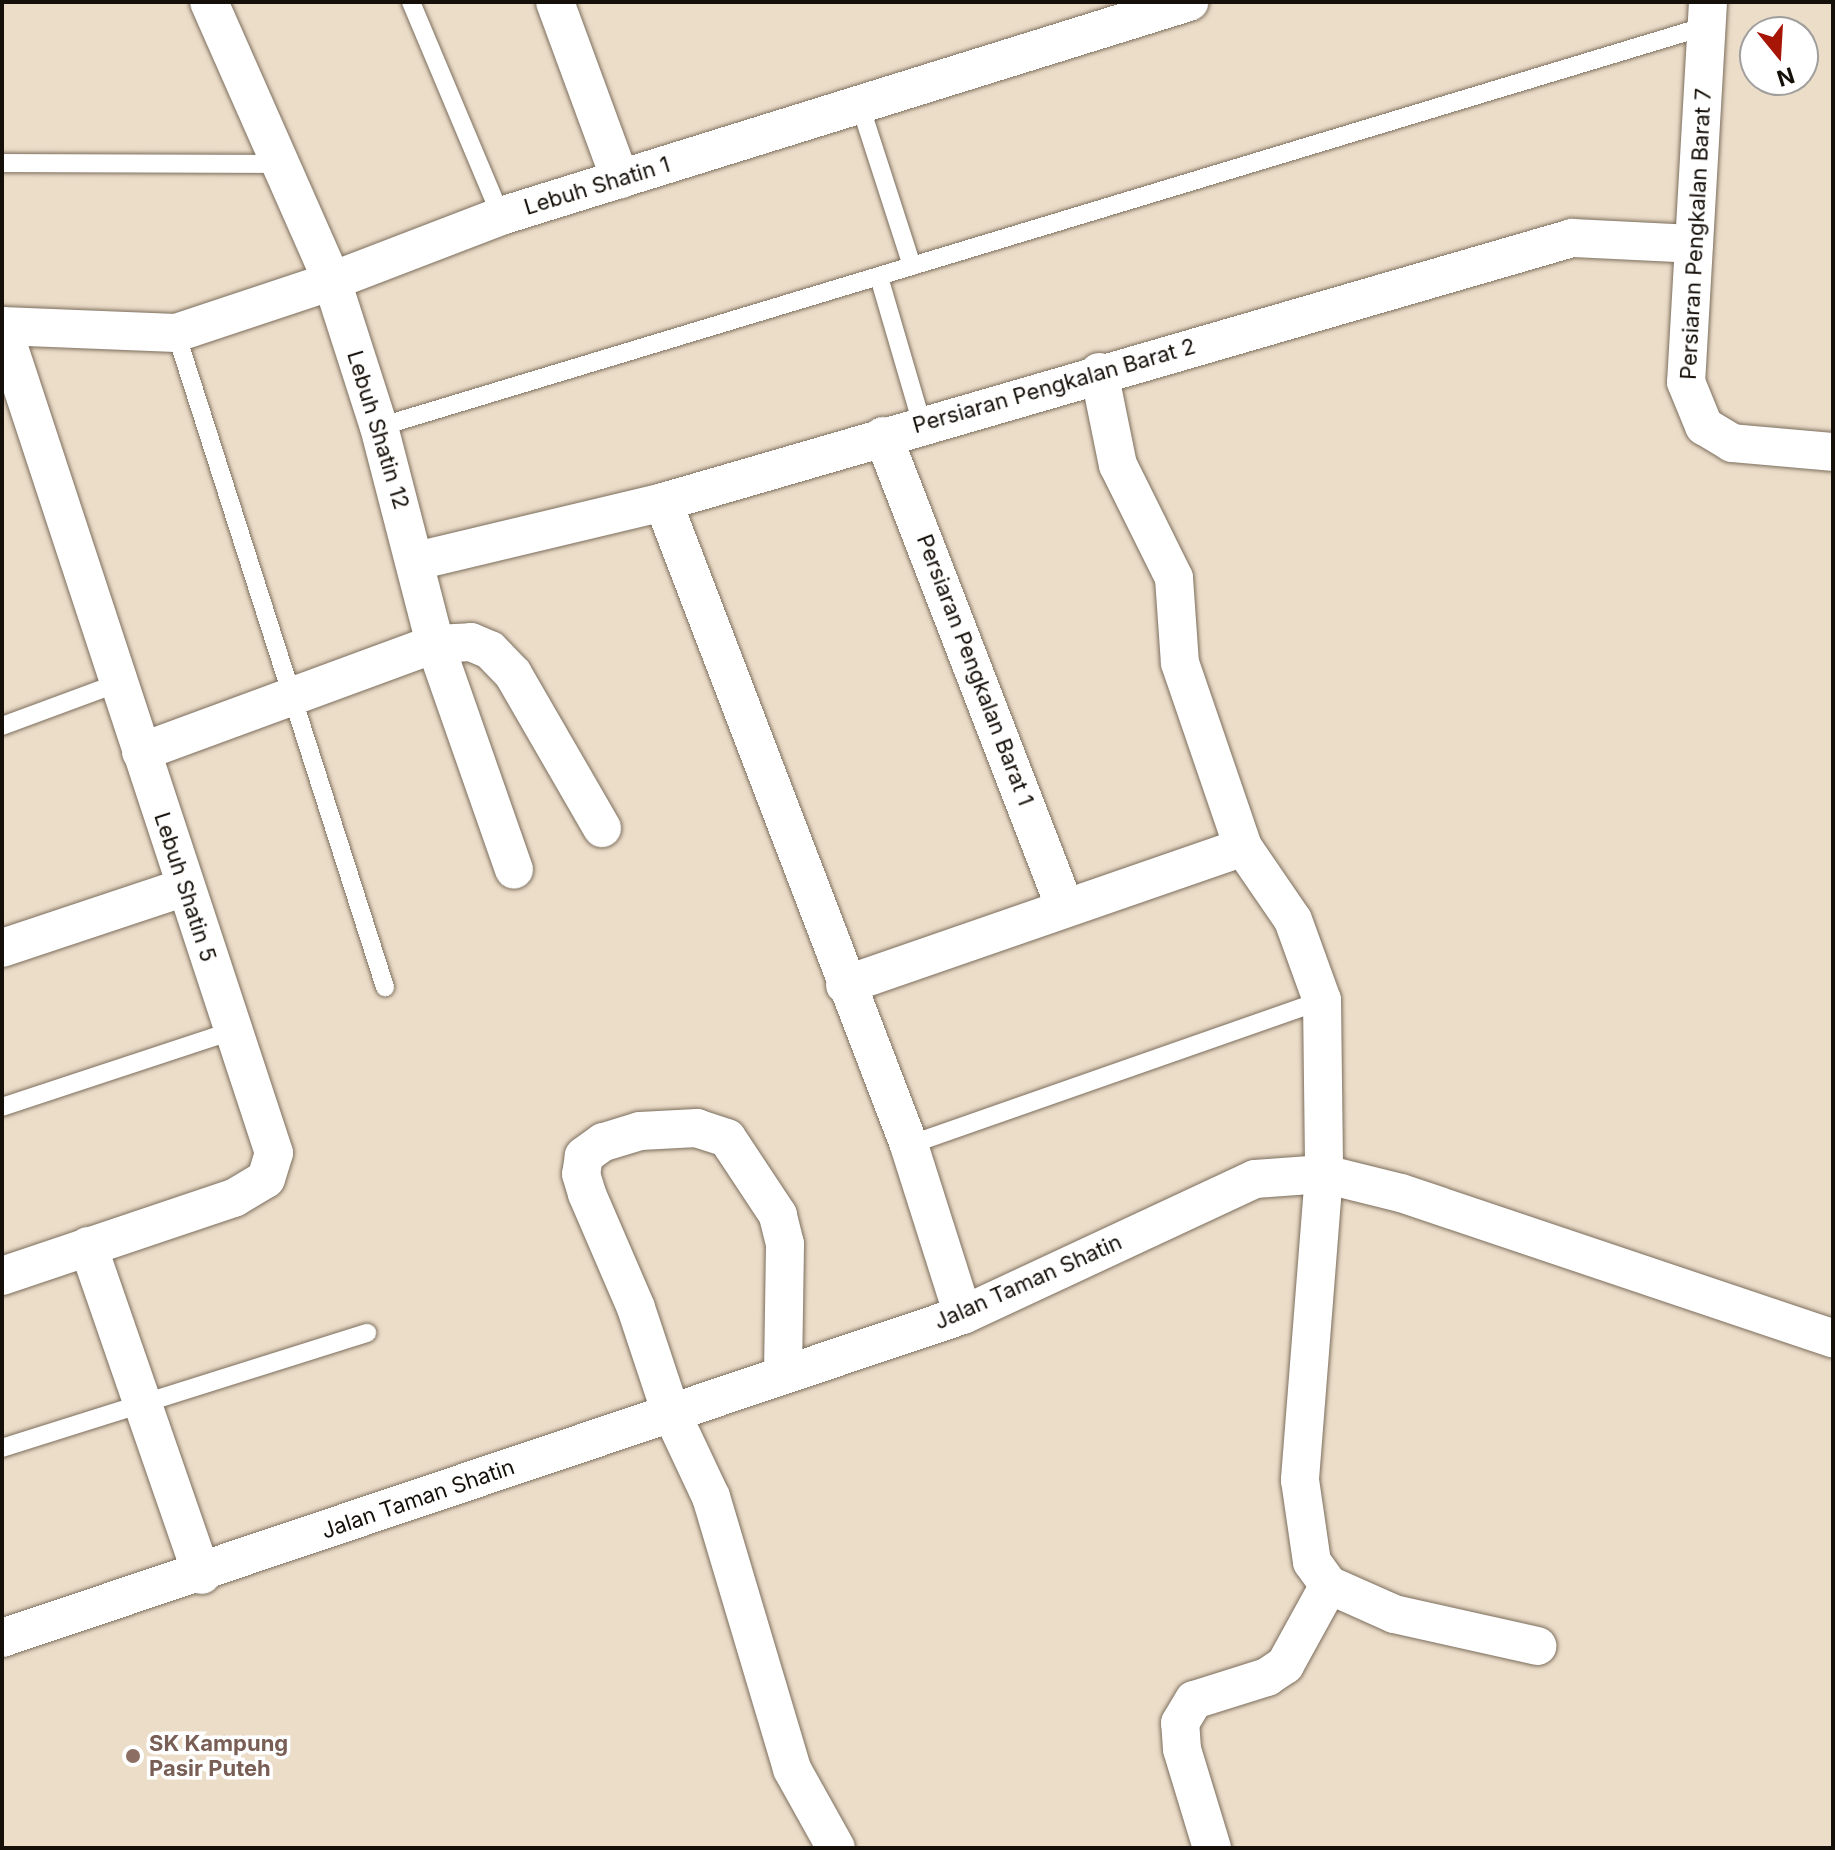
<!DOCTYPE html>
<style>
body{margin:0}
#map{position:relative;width:1835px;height:1850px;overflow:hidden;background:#ecddc9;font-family:Inter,sans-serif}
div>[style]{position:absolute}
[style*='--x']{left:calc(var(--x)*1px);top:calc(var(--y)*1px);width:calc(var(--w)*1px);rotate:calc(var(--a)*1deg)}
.roads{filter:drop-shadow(0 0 2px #7c6e5d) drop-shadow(0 0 2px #7c6e5d)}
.service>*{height:18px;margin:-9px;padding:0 9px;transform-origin:9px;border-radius:9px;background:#fff}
.minor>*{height:38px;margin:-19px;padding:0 19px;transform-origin:19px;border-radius:19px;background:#fff}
.dots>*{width:22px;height:22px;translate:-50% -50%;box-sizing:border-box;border:4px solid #fff;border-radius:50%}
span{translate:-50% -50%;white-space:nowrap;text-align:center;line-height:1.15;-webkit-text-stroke:7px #fff;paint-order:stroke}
.street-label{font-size:22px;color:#150f09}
.education-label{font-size:22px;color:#785e54;font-weight:700}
.left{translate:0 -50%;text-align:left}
.frame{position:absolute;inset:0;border:4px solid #150f09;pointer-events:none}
.north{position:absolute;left:1739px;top:16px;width:80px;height:80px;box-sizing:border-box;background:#fff;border:2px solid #a19f9d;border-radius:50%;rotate:162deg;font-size:22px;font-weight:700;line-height:32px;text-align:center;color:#150f09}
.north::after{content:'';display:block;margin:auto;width:28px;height:36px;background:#a71507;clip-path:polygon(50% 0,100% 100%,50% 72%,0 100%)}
</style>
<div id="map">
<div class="roads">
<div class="service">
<div style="--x:411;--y:2;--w:232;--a:67.2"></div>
<div style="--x:860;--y:105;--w:169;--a:72.1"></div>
<div style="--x:2;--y:163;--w:278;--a:0.2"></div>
<div style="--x:879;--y:277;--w:153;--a:73.7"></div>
<div style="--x:176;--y:333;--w:687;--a:72.28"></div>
<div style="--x:379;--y:427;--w:1386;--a:-16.81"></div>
<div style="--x:2;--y:726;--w:124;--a:-20.3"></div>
<div style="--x:2;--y:1107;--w:242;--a:-18.3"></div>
<div style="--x:909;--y:1145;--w:438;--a:-19.3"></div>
<div style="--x:2;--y:1448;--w:383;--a:-17.5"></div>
</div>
<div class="minor">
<div style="--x:209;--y:2;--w:305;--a:66.2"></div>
<div style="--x:332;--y:281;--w:153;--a:72.2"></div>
<div style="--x:379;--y:427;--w:224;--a:75.5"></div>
<div style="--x:435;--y:644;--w:239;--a:70.7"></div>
<div style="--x:555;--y:2;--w:189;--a:69.8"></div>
<div style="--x:1708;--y:2;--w:381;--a:93.3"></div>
<div style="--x:1686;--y:382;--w:48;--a:67.8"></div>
<div style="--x:1704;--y:426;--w:33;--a:31"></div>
<div style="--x:1732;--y:443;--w:101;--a:5.1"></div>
<div style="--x:2;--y:326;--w:174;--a:2.3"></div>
<div style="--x:176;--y:333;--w:164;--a:-18.4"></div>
<div style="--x:332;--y:281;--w:181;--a:-21"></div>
<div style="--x:501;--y:216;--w:721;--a:-17.28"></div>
<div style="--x:1099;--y:372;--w:95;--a:78.5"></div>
<div style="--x:1118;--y:465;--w:126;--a:63.6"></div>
<div style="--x:1174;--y:578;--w:85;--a:86"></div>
<div style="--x:1180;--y:663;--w:194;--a:71.1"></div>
<div style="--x:883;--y:436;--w:503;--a:68.9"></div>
<div style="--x:663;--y:502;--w:688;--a:69.06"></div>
<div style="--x:909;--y:1145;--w:178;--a:72.4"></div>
<div style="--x:416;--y:561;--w:254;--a:-13.4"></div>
<div style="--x:663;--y:502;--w:947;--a:-16.19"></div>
<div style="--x:1572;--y:238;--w:122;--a:2.8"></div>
<div style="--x:141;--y:752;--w:313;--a:-20.2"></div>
<div style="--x:435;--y:644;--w:36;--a:-3"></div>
<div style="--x:471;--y:642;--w:21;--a:23"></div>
<div style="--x:490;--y:650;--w:33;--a:46"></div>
<div style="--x:513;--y:674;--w:178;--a:60"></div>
<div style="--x:2;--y:948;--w:193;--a:-18.4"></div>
<div style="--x:845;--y:985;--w:421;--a:-19.1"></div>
<div style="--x:1243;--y:847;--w:88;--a:55.6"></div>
<div style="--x:1293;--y:920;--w:85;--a:70.1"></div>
<div style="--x:1322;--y:1000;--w:174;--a:89.3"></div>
<div style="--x:1324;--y:1174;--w:307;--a:94.5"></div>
<div style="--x:1300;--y:1480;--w:83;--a:81.7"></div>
<div style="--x:1312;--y:1562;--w:29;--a:54"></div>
<div style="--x:1329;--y:1585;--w:71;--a:24"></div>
<div style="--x:1394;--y:1614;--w:147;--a:12.6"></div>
<div style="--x:88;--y:1246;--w:348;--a:70.9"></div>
<div style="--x:2;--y:1276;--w:245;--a:-18.6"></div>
<div style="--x:234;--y:1198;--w:37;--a:-31"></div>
<div style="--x:266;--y:1179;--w:27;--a:-73"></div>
<div style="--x:274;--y:1153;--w:871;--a:-108.21"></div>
<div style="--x:783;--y:1373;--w:129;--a:-89.1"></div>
<div style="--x:785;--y:1244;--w:30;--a:-104"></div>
<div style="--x:778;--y:1215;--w:92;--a:-123.5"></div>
<div style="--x:727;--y:1138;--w:32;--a:-162"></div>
<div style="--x:697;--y:1128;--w:57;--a:177"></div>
<div style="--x:640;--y:1131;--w:39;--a:163"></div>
<div style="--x:603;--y:1142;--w:24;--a:144"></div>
<div style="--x:584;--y:1156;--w:18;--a:99"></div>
<div style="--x:581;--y:1174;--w:21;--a:73"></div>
<div style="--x:587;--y:1194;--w:124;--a:66.7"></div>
<div style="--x:636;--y:1308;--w:108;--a:71.6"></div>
<div style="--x:670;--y:1410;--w:96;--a:64.8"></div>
<div style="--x:711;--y:1497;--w:284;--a:73.4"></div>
<div style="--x:792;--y:1769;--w:90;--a:60.9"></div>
<div style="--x:2;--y:1638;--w:1014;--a:-18.58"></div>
<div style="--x:963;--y:1315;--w:322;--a:-25"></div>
<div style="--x:1255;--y:1179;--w:69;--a:-4.1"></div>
<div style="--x:1324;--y:1174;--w:79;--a:13.9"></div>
<div style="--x:1401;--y:1193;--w:456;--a:18.6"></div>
<div style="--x:1212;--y:1848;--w:103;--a:-106.9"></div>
<div style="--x:1182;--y:1749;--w:26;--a:-94"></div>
<div style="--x:1180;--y:1723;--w:27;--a:-59"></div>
<div style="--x:1194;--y:1700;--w:77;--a:-17.5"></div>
<div style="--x:1267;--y:1677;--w:22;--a:-34"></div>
<div style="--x:1285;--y:1665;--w:91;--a:-61.2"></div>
</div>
</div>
<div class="dots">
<div style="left:133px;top:1756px;background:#8d6e63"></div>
</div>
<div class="street-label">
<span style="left:597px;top:186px;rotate:-17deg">Lebuh Shatin 1</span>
<span style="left:1696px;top:234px;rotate:-87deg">Persiaran Pengkalan Barat 7</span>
<span style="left:1054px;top:386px;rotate:-16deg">Persiaran Pengkalan Barat 2</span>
<span style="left:378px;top:430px;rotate:73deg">Lebuh Shatin 12</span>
<span style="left:975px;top:670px;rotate:69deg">Persiaran Pengkalan Barat 1</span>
<span style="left:185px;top:887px;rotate:72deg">Lebuh Shatin 5</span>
<span style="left:1028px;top:1282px;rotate:-24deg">Jalan Taman Shatin</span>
<span style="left:418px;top:1499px;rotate:-19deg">Jalan Taman Shatin</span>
</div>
<div class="education-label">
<span class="left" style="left:149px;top:1756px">SK Kampung<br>Pasir Puteh</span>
</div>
<div class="frame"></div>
<div class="north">N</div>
</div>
